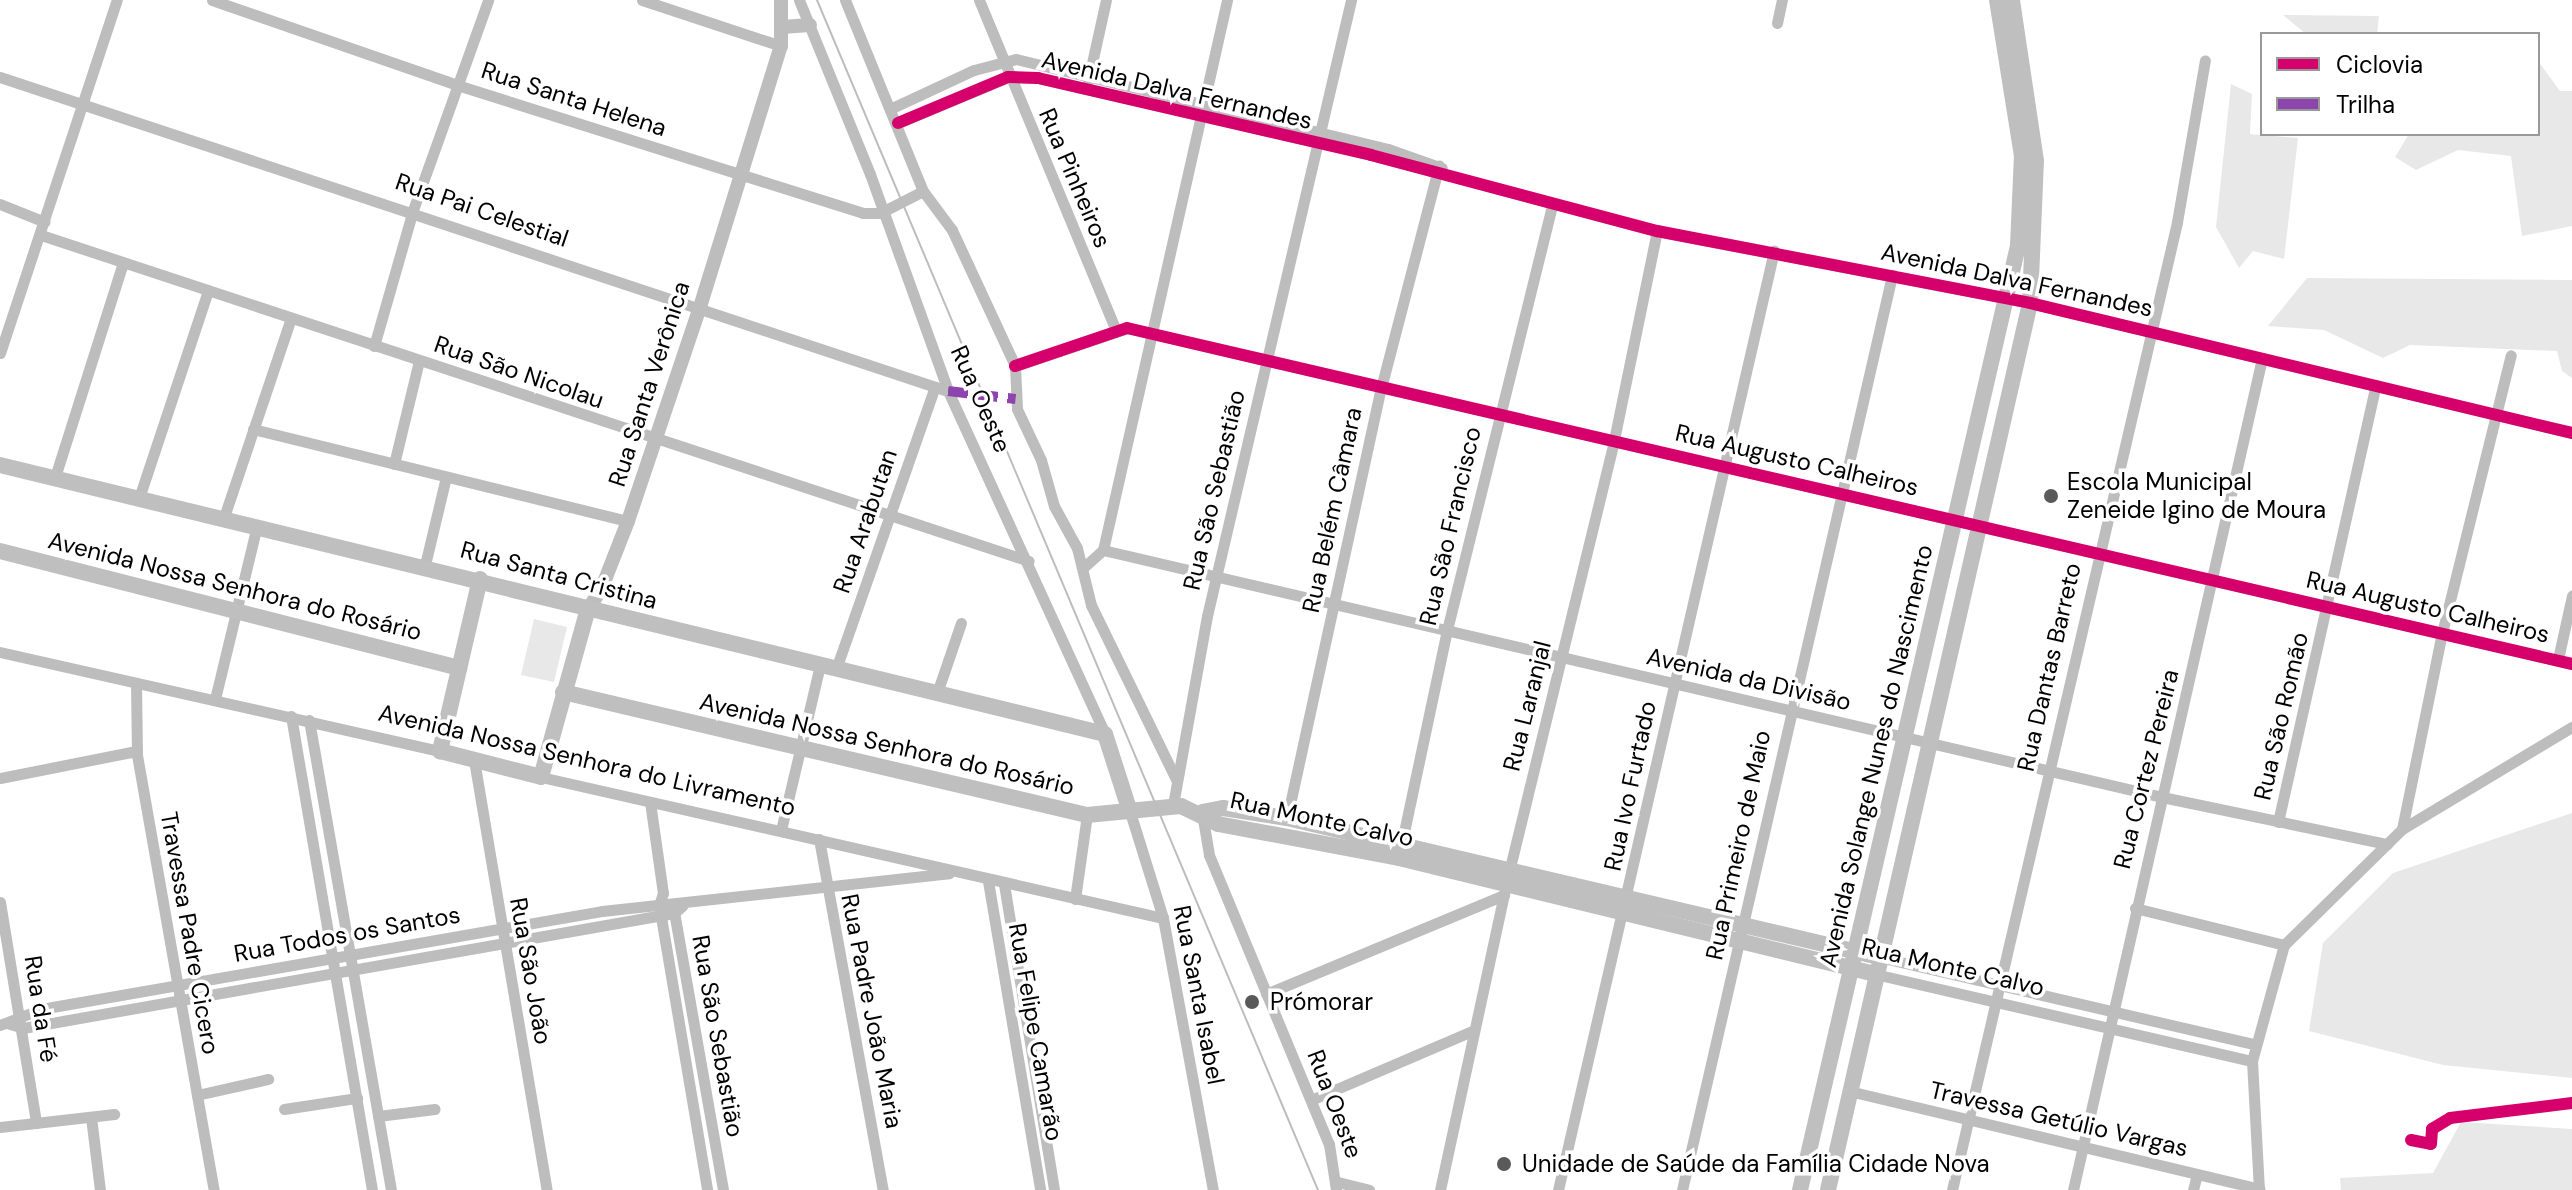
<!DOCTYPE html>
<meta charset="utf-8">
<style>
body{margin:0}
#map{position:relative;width:2572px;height:1190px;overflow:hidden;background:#fff;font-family:"DM Sans",sans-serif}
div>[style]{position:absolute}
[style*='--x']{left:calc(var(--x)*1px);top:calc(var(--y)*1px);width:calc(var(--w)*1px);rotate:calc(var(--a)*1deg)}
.green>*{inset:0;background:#e8e8e8}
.minor>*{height:11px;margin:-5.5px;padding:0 5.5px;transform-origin:5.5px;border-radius:5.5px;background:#bdbdbd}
.tertiary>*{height:14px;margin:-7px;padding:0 7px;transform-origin:7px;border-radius:7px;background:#bdbdbd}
.secondary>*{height:16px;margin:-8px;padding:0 8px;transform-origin:8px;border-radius:8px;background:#bfbfbf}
.tram>*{height:2px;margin:-1px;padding:0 1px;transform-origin:1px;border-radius:1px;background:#bdbdbd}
.quiet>*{height:10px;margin-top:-5px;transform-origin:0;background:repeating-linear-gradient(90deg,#8e44ad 0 20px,transparent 0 30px)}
.cycleway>*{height:12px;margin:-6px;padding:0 6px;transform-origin:6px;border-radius:6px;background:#d6006c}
.dots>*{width:22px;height:22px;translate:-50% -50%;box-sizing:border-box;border:4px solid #fff;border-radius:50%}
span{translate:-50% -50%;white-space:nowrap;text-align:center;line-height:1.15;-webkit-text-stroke:7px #fff;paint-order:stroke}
.street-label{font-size:24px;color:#000}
.poi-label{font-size:24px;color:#000}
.left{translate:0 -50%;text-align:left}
.legend{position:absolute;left:2260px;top:32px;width:280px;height:104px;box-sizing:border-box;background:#fff;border:2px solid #999;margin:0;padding:10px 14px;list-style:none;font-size:24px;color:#000}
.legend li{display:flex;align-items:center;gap:16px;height:40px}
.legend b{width:40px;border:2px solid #999}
</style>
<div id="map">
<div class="green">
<div style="clip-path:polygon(2283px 15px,2379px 16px,2377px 34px,2306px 34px)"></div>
<div style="clip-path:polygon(2538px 61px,2560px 91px,2572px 91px,2572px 226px,2522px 236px,2511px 156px,2458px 150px,2416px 170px,2395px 157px,2409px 134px,2538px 134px)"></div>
<div style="clip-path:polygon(2231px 84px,2252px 94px,2250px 134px,2298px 138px,2284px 259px,2253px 251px,2239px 268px,2216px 227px)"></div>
<div style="clip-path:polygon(2307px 278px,2572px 280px,2572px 378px,2562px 371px,2557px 351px,2410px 345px,2383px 358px,2324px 330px,2268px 326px)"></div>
<div style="clip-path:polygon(534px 619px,567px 627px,554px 682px,521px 675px)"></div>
<div style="clip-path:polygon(2572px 813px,2572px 1078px,2443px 1065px,2309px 1031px,2323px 943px,2393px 873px)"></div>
<div style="clip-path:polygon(2461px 1122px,2572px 1129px,2572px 1190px,2341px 1190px,2340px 1178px,2433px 1173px)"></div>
</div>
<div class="minor">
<div style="--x:212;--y:0;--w:259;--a:19.1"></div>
<div style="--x:457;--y:85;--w:426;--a:17.5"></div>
<div style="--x:863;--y:213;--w:17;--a:0"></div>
<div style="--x:880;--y:213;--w:48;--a:-27.1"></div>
<div style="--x:642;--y:0;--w:146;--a:18.3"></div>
<div style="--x:799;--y:0;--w:188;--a:67.8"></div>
<div style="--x:870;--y:174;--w:231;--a:70.2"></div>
<div style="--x:948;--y:391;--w:377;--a:65.4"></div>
<div style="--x:845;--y:0;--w:206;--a:67.8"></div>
<div style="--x:923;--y:191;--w:49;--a:53.4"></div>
<div style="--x:952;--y:230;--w:150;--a:65.1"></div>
<div style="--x:1015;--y:366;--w:43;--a:87.3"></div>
<div style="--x:1017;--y:409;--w:56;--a:64.8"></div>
<div style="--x:1041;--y:460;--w:48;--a:74.2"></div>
<div style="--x:1054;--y:506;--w:48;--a:61.3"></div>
<div style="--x:1077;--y:548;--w:59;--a:76.2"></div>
<div style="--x:1091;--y:605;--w:194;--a:64"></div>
<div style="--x:979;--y:0;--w:355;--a:67.5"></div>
<div style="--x:1777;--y:23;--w:24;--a:-78"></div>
<div style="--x:0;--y:77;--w:999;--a:18.33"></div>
<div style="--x:1088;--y:81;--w:83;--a:-77.5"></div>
<div style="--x:892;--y:108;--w:90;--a:-24.9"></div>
<div style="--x:974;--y:70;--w:43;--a:-14.7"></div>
<div style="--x:1016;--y:59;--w:383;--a:13.6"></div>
<div style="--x:1388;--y:149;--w:57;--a:19.4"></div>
<div style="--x:898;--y:123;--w:119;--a:-22.7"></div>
<div style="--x:1008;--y:77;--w:30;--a:2"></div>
<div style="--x:1038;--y:78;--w:342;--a:13"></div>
<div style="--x:1371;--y:155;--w:296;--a:14.9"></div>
<div style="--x:1657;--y:231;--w:380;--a:10.9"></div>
<div style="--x:2030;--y:303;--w:557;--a:13.49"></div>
<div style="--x:0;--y:204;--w:48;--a:21.8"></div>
<div style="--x:41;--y:235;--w:1040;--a:18.26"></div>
<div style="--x:374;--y:346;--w:141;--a:-74"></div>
<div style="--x:413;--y:210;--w:223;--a:-70.3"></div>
<div style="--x:0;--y:353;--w:372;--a:-71.7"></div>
<div style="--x:1015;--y:366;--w:118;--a:-18.7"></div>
<div style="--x:1127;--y:328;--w:1484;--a:13.09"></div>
<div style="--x:253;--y:429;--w:386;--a:13.8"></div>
<div style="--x:394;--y:464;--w:106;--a:-76.4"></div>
<div style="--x:55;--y:477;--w:225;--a:-72.4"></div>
<div style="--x:139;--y:498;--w:219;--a:-71.6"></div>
<div style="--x:224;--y:517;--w:210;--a:-71.4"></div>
<div style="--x:1103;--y:550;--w:1087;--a:13.13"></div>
<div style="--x:2162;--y:797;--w:230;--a:11.8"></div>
<div style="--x:425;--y:565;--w:90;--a:-76.6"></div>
<div style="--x:1084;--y:567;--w:25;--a:-42"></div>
<div style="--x:1103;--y:550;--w:564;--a:-77.29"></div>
<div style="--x:0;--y:652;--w:451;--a:12.7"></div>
<div style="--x:2558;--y:659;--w:65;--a:-77.5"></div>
<div style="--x:836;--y:669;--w:299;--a:-70.7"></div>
<div style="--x:136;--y:683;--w:72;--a:89.2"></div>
<div style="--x:137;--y:755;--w:442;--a:80"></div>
<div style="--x:937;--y:693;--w:74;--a:-71.1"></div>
<div style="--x:215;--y:699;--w:179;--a:-76.4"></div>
<div style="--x:291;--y:716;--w:481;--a:80.3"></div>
<div style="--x:309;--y:720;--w:477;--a:80.1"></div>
<div style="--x:474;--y:760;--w:436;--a:80.4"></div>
<div style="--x:541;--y:777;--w:638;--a:12.77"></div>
<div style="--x:0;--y:778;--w:139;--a:-11.2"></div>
<div style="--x:650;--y:802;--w:92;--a:81.9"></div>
<div style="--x:663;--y:893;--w:13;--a:108"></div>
<div style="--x:659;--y:905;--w:289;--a:80.4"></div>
<div style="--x:1173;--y:805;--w:192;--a:-79.8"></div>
<div style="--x:1207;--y:616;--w:633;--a:-76.84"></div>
<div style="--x:1130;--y:812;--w:111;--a:72.7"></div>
<div style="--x:1163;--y:918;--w:277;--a:79.6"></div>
<div style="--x:1202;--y:813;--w:43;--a:80.5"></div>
<div style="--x:1209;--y:855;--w:313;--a:67.5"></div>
<div style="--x:1329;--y:1144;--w:47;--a:81.3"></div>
<div style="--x:1287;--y:818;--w:440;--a:-77.7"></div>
<div style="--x:1381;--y:388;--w:230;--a:-75.4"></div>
<div style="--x:2278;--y:822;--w:448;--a:-77.4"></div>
<div style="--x:2402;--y:829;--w:200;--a:-78.5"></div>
<div style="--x:2442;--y:633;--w:286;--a:-76.1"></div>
<div style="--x:781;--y:830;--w:170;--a:-76.7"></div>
<div style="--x:819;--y:839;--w:357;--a:79.7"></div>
<div style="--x:1400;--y:851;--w:226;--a:-78"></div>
<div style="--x:1447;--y:630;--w:437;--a:-76.1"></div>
<div style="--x:988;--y:881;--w:313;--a:80.4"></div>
<div style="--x:1004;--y:884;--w:310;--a:80.7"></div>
<div style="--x:1075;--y:899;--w:85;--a:-81.9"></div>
<div style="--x:0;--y:902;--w:224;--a:80.7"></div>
<div style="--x:673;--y:906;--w:288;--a:80"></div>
<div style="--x:2135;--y:908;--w:154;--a:13.9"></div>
<div style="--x:1879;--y:957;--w:387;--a:13.1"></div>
<div style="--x:1875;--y:974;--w:387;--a:13"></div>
<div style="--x:1266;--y:994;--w:258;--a:-22.6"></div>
<div style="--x:7;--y:1023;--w:17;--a:17"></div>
<div style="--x:23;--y:1028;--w:661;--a:-10.02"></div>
<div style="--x:674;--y:913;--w:11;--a:-41"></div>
<div style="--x:0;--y:1025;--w:44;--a:-21.3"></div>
<div style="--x:41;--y:1009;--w:569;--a:-9.91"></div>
<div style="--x:602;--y:911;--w:349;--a:-6.2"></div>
<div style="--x:1849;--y:1091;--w:422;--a:13.4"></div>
<div style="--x:197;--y:1095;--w:73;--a:-12.7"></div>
<div style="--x:1311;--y:1100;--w:177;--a:-23.2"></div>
<div style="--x:284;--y:1109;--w:74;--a:-8.6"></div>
<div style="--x:378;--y:1116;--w:57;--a:-7"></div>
<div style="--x:91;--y:1117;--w:74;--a:83"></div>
<div style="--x:0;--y:1127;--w:115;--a:-6.5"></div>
<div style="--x:1338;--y:1182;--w:32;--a:14"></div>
<div style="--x:1440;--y:1190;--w:313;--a:-77.8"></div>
<div style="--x:1506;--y:884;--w:457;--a:-76.3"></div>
<div style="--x:1614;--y:440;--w:213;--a:-78.4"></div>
<div style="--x:1558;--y:1190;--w:964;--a:-77.05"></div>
<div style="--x:1682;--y:1190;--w:939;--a:-77.07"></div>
<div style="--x:1952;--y:1190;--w:994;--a:-76.91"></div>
<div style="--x:2177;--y:222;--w:164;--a:-80.2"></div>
<div style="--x:2073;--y:1190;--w:853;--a:-77.2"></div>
<div style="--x:2193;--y:1190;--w:16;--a:-76"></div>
<div style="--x:2259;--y:1190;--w:129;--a:-93.1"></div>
<div style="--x:2252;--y:1061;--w:120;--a:-74.6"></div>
<div style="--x:2284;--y:945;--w:165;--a:-44.5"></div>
<div style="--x:2402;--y:829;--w:198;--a:-31"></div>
</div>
<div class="tertiary">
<div style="--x:782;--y:27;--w:28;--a:-4"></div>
<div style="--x:588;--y:609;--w:23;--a:-56"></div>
<div style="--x:601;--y:590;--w:74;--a:-68.6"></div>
<div style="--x:628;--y:521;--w:226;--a:-71.4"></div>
<div style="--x:700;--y:307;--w:273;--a:-72.8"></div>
<div style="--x:781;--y:46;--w:46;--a:-90"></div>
</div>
<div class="secondary">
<div style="--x:0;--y:465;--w:1137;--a:13.68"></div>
<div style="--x:1105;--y:734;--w:82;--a:72.2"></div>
<div style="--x:0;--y:551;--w:474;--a:14.3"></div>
<div style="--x:480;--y:579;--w:177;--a:103.1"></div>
<div style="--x:440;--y:751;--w:104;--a:14.4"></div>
<div style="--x:541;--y:777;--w:174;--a:-74.4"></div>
<div style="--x:563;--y:692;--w:538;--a:13.21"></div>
<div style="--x:1087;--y:815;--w:94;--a:-5.5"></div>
<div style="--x:1181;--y:806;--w:41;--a:25.9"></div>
<div style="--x:1218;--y:824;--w:184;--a:10.6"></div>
<div style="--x:1399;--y:858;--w:490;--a:13.7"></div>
<div style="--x:1202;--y:812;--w:21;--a:-11"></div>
<div style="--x:1223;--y:808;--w:65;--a:8.9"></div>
<div style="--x:1287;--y:818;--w:608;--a:13.21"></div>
<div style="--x:1800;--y:1190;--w:969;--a:-77"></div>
<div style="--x:2018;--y:246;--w:90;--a:-87.5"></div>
<div style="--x:2022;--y:156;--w:158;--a:-99.1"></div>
<div style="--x:1828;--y:1190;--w:910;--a:-77.17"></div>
<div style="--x:2030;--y:303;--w:142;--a:-87.6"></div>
<div style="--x:2036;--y:161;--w:163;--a:-98.5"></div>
</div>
<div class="tram">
<div style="--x:817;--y:0;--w:1291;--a:67.17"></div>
</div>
<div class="quiet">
<div style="--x:948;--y:391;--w:68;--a:6.7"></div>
</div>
<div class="cycleway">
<div style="--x:898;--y:123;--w:119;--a:-22.7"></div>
<div style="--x:1008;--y:77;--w:30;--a:2"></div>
<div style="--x:1038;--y:78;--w:342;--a:13"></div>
<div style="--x:1371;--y:155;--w:296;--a:14.9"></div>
<div style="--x:1657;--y:231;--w:380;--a:10.9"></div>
<div style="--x:2030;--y:303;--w:557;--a:13.49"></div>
<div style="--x:1015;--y:366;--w:118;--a:-18.7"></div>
<div style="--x:1127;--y:328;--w:1484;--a:13.09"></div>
<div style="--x:2411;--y:1140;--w:20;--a:11"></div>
<div style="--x:2431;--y:1144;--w:15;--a:-86"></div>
<div style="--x:2432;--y:1129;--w:21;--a:-31"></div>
<div style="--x:2450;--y:1118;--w:123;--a:-7"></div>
</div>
<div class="dots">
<div style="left:2051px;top:496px;background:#595959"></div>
<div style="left:1252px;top:1002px;background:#595959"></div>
<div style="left:1504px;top:1164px;background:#595959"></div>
</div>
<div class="street-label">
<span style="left:1177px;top:90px;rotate:13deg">Avenida Dalva Fernandes</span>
<span style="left:574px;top:99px;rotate:18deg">Rua Santa Helena</span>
<span style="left:1075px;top:178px;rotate:67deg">Rua Pinheiros</span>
<span style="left:482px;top:210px;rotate:19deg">Rua Pai Celestial</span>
<span style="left:2017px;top:280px;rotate:12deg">Avenida Dalva Fernandes</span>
<span style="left:519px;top:372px;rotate:19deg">Rua São Nicolau</span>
<span style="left:649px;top:384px;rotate:-72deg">Rua Santa Verônica</span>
<span style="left:981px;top:399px;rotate:66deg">Rua Oeste</span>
<span style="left:1797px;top:460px;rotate:13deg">Rua Augusto Calheiros</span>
<span style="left:1214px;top:490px;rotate:-77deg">Rua São Sebastião</span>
<span style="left:1332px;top:510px;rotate:-78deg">Rua Belém Câmara</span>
<span style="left:865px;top:521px;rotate:-71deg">Rua Arabutan</span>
<span style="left:1450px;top:526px;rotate:-77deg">Rua São Francisco</span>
<span style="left:559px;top:575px;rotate:15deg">Rua Santa Cristina</span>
<span style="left:235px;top:586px;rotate:14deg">Avenida Nossa Senhora do Rosário</span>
<span style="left:2428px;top:607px;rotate:13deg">Rua Augusto Calheiros</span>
<span style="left:2049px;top:667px;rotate:-77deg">Rua Dantas Barreto</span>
<span style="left:1749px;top:679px;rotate:13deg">Avenida da Divisão</span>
<span style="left:1527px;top:706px;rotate:-76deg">Rua Laranjal</span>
<span style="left:2281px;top:716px;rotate:-77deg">Rua São Romão</span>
<span style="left:887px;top:744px;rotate:13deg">Avenida Nossa Senhora do Rosário</span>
<span style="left:1876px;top:756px;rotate:-77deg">Avenida Solange Nunes do Nascimento</span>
<span style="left:587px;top:760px;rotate:13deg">Avenida Nossa Senhora do Livramento</span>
<span style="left:2146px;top:769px;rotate:-76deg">Rua Cortez Pereira</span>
<span style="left:1630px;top:786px;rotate:-78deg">Rua Ivo Furtado</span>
<span style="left:1322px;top:819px;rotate:12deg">Rua Monte Calvo</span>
<span style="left:1738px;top:845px;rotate:-78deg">Rua Primeiro de Maio</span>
<span style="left:190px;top:933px;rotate:80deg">Travessa Padre Cicero</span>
<span style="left:347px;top:934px;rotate:-10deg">Rua Todos os Santos</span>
<span style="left:1953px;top:967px;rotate:13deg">Rua Monte Calvo</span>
<span style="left:531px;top:971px;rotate:80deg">Rua São João</span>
<span style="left:1199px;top:995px;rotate:79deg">Rua Santa Isabel</span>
<span style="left:41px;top:1009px;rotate:81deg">Rua da Fé</span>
<span style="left:872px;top:1011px;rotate:79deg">Rua Padre João Maria</span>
<span style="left:1036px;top:1032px;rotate:80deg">Rua Felipe Camarão</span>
<span style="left:718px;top:1036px;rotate:80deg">Rua São Sebastião</span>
<span style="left:1335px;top:1104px;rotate:69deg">Rua Oeste</span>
<span style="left:2059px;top:1119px;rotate:13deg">Travessa Getúlio Vargas</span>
</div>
<div class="poi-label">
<span class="left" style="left:2067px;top:496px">Escola Municipal<br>Zeneide Igino de Moura</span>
<span class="left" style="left:1270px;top:1002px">Prómorar</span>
<span class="left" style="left:1522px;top:1164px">Unidade de Saúde da Família Cidade Nova</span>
</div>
<ul class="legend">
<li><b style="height:10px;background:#d6006c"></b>Ciclovia</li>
<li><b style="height:10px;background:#8e44ad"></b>Trilha</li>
</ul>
</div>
